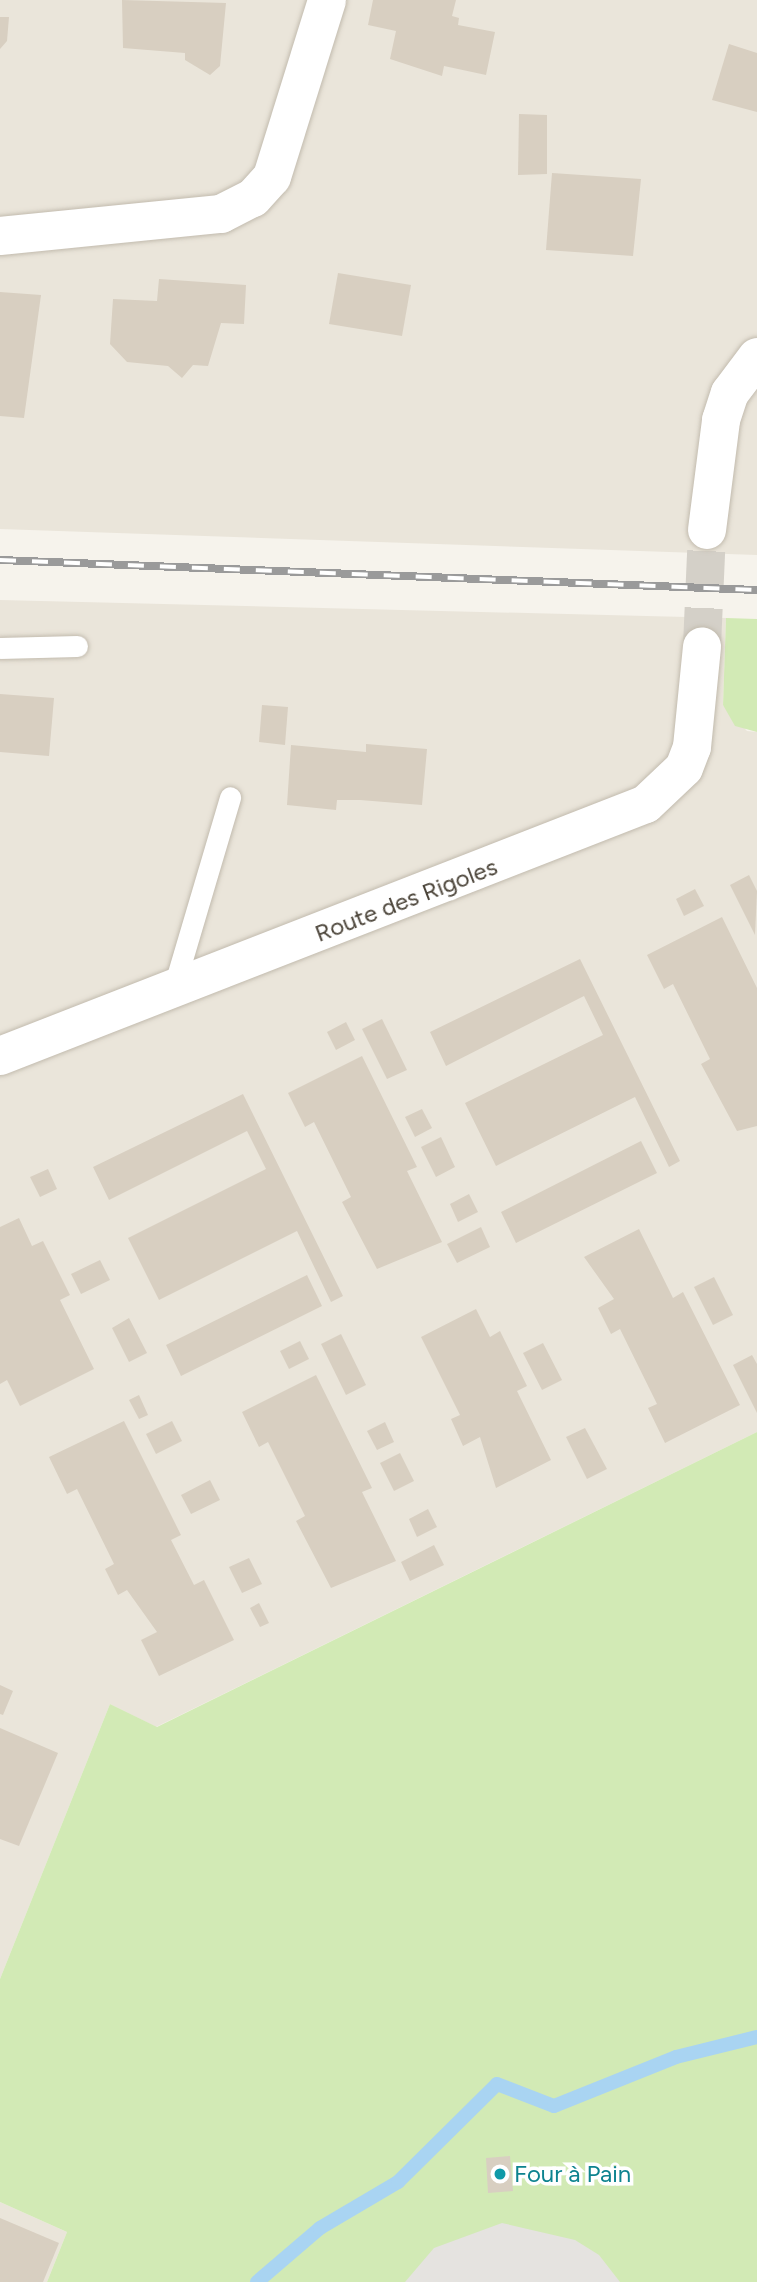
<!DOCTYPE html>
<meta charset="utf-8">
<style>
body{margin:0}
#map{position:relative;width:757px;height:2282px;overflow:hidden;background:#f6f3ec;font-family:Figtree,sans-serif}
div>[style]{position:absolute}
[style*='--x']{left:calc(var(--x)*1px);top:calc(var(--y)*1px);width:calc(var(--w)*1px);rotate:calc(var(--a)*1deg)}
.residential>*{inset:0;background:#eae5da}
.green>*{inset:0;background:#d2eab5}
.parking>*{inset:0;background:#e5e3e0}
.stream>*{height:14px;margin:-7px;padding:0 7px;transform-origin:7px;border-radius:7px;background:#a9d4f2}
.building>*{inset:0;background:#d8cfc1}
.minor-tunnel>*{height:38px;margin-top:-19px;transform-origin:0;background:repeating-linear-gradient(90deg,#d4d0c8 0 38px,transparent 0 57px)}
.roads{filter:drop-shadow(0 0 2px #c2bbae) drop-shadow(0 0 2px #c2bbae)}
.service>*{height:21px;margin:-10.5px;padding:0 10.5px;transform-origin:10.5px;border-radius:10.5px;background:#fff}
.minor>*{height:38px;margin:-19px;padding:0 19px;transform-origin:19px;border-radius:19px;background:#fff}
.rail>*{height:8px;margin-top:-4px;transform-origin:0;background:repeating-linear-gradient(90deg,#fff 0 16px,#9a9a9a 0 32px);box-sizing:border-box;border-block:2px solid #9a9a9a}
.dots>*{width:19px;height:19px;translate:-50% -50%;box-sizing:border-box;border:4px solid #fff;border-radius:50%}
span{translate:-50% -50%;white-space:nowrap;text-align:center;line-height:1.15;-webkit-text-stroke:7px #fff;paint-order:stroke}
.street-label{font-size:24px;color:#4b4439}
.culture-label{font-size:24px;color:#0d838f}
.left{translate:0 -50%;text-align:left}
</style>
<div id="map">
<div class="residential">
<div style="clip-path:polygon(0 0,757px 0,757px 555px,0 529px)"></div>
<div style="clip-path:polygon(0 600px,726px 618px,723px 705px,747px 731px,757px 732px,757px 1432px,156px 1727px,110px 1704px,0 1979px)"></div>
<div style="clip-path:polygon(0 2202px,67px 2232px,47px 2282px,0 2282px)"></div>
</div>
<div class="green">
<div style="clip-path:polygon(726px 618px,757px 619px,757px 732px,735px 726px,723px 705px)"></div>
<div style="clip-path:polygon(757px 1432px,757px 2282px,47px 2282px,67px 2232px,0 2202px,0 1979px,110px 1704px,157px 1727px)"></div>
</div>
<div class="parking">
<div style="clip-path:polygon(502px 2223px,575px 2240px,599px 2255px,620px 2282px,405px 2282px,434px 2248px)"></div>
</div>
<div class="stream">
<div style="--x:257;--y:2282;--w:83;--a:-40.6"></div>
<div style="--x:320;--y:2228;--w:91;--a:-30.5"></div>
<div style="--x:398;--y:2182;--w:139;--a:-44.7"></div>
<div style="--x:497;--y:2084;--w:61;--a:21.1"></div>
<div style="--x:554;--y:2106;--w:131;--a:-21.9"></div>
<div style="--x:676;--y:2057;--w:83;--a:-13.9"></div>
</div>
<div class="building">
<div style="clip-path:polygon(122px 0,226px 3px,220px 66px,210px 75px,185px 60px,185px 53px,123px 48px)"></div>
<div style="clip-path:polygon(373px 0,456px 0,452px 16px,459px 18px,458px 25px,495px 32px,486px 75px,444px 66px,442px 76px,390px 59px,396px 31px,368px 25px)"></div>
<div style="clip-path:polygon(0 17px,9px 17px,7px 41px,0 49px)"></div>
<div style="clip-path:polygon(729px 44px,757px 53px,757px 112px,712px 100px)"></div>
<div style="clip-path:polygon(519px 114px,547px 115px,547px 174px,518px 175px)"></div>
<div style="clip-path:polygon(552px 173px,641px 179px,633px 256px,546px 250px)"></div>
<div style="clip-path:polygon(338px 273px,411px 285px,402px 336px,329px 324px)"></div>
<div style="clip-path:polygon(159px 279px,246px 285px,244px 324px,221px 323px,208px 366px,193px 365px,182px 378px,168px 366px,127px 362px,110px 344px,113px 299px,157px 301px)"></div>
<div style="clip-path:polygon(0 292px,41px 295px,24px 418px,0 416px)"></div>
<div style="clip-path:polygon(0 694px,54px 698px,49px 756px,0 752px)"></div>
<div style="clip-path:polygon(262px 705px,288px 707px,285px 745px,259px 742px)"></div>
<div style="clip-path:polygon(366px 744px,427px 749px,422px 805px,360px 800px,337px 800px,336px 810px,287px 805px,291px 745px,366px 752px)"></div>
<div style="clip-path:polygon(749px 875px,757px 891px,755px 935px,730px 885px)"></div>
<div style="clip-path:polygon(695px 889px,704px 906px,684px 916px,676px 899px)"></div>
<div style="clip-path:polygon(722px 917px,757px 988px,757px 1126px,737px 1131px,701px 1064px,710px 1059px,673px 984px,664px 989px,647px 955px)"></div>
<div style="clip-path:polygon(580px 959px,680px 1161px,669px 1167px,635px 1097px,496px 1166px,465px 1103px,603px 1035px,584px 996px,446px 1066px,430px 1032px)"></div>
<div style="clip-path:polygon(382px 1019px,407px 1070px,387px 1079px,362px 1029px)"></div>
<div style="clip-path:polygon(346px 1022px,355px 1040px,336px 1050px,327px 1032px)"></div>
<div style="clip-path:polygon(362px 1056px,417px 1167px,407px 1171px,442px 1242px,377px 1269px,342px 1202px,351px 1197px,314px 1122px,305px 1127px,288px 1093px)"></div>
<div style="clip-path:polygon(243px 1094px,343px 1296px,331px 1302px,297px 1231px,159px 1300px,128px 1238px,266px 1169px,247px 1131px,109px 1200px,93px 1167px)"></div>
<div style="clip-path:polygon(422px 1109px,432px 1128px,415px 1137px,405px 1117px)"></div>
<div style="clip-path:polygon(441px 1137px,455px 1167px,436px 1177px,421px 1147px)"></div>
<div style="clip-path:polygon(641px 1141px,657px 1173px,516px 1243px,501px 1212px)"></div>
<div style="clip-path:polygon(48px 1169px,57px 1189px,40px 1197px,30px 1177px)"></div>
<div style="clip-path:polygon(469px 1194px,478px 1212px,458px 1222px,450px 1204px)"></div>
<div style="clip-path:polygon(19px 1218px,32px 1246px,43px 1241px,70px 1295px,60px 1300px,94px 1369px,20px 1406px,7px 1380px,0 1384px,0 1227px)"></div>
<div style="clip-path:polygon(481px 1227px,490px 1247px,457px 1263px,447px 1244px)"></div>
<div style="clip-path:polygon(639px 1229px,673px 1298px,683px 1292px,740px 1405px,665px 1443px,648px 1408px,657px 1404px,620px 1329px,611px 1334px,598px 1308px,614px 1299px,584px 1257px)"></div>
<div style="clip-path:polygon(100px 1260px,110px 1280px,81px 1294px,71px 1274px)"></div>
<div style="clip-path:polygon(307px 1275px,322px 1306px,181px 1376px,166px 1345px)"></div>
<div style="clip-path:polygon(714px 1277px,733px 1315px,713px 1325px,694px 1287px)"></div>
<div style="clip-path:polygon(476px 1309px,490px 1337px,500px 1331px,527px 1386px,517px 1391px,551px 1460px,496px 1488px,480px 1437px,463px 1446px,451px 1419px,460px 1415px,421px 1337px)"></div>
<div style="clip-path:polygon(129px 1318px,147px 1353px,129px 1362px,112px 1328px)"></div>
<div style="clip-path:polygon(341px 1334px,366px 1385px,346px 1395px,321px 1344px)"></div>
<div style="clip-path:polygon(300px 1341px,309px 1359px,289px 1369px,280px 1351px)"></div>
<div style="clip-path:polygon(543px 1343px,562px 1380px,542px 1390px,523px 1353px)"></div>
<div style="clip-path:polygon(752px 1355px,757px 1364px,757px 1413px,733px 1365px)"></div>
<div style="clip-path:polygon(316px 1375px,372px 1488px,362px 1492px,396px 1561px,331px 1588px,296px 1521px,305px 1516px,268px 1442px,259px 1447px,242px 1412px)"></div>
<div style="clip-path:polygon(139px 1395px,148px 1415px,139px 1419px,129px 1400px)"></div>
<div style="clip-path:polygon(124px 1421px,181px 1535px,171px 1540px,194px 1585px,204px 1580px,234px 1640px,159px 1676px,141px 1640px,157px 1632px,127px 1590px,118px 1595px,105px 1569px,114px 1564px,77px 1489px,67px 1494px,49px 1457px)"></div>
<div style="clip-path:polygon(172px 1421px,182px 1441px,156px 1454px,146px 1434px)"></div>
<div style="clip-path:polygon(385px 1422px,394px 1442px,377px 1450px,367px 1431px)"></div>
<div style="clip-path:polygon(585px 1428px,607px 1469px,587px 1479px,566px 1437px)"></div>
<div style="clip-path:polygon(400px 1453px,414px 1481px,394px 1491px,380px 1463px)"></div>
<div style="clip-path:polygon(210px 1480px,220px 1500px,191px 1514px,181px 1495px)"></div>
<div style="clip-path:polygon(428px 1509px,437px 1527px,417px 1537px,409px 1519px)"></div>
<div style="clip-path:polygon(434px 1545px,444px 1565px,410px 1581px,401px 1562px)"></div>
<div style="clip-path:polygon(249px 1558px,262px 1584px,242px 1593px,229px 1567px)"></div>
<div style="clip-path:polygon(259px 1603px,269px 1623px,260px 1627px,250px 1608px)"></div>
<div style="clip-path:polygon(0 1685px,13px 1691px,3px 1715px,0 1714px)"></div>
<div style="clip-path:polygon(0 1728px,58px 1753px,19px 1846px,0 1839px)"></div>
<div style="clip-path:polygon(510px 2156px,513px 2191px,488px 2193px,486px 2158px)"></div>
<div style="clip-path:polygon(0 2218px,59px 2243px,43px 2282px,0 2282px)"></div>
</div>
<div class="minor-tunnel">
<div style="--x:702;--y:646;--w:116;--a:-87.5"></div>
</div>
<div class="roads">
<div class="service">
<div style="--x:0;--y:648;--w:77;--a:-1.5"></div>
<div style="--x:173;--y:990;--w:201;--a:-73.5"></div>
</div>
<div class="minor">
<div style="--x:0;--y:236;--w:222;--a:-5.7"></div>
<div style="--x:221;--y:214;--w:36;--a:-27"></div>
<div style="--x:253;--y:198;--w:28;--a:-48"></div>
<div style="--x:272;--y:177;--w:185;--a:-72.7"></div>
<div style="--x:707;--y:530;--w:111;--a:-82.7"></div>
<div style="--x:721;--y:420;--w:28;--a:-72"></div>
<div style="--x:730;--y:393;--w:45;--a:-53.1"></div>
<div style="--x:0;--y:1056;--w:693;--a:-21.31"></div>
<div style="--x:646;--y:804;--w:52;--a:-43.5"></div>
<div style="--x:684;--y:768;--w:22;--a:-69"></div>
<div style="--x:692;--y:747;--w:101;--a:-84.3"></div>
</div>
</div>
<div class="rail">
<div style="--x:0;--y:560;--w:758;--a:2.27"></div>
</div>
<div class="dots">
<div style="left:500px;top:2174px;background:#0f9aa8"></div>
</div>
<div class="street-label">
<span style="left:406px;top:900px;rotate:-21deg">Route des Rigoles</span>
</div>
<div class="culture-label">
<span class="left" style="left:514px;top:2174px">Four à Pain</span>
</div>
</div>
